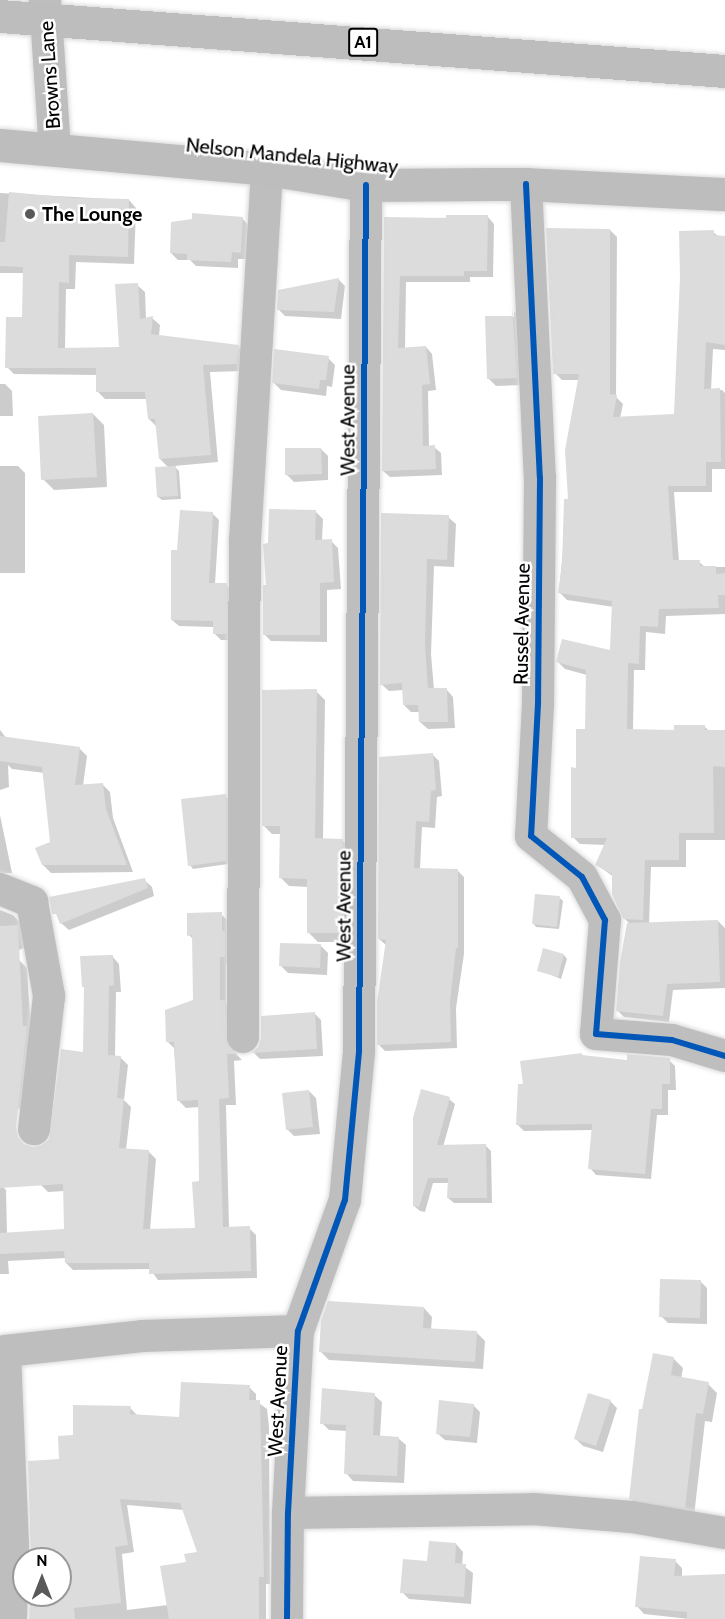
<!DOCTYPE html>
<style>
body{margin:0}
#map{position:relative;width:725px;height:1619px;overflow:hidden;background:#fff;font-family:Cabin,sans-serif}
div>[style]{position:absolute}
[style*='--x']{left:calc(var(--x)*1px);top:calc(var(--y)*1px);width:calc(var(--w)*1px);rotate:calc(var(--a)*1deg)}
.shadow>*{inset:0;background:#0003}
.building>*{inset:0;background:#dcdcdc}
.roads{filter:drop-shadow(0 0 2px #dbdbdb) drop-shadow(0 0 2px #dbdbdb)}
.street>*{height:32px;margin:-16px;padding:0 16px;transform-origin:16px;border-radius:16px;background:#bebebe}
.highway>*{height:33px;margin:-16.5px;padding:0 16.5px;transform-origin:16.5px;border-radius:16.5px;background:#bdbdbd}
.cycleway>*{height:6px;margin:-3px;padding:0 3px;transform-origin:3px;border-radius:3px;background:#0057b8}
.dots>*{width:16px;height:16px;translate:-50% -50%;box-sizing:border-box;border:3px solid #fff;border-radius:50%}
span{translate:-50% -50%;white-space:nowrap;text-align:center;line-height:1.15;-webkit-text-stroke:5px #fff;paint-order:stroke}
.shield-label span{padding:2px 4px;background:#fff;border:2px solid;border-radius:4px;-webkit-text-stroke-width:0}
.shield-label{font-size:18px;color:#000;font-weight:700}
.street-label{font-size:20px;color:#000}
.poi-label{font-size:20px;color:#000;font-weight:700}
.left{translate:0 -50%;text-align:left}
.north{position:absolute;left:12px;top:1547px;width:60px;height:60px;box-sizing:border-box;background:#fff;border:2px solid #999;border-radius:50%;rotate:0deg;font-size:16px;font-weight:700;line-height:24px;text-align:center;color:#000}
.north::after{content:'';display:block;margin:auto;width:21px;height:27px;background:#595959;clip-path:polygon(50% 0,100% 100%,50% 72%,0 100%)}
</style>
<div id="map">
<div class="shadow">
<div style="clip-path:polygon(0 193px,129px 200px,136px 208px,134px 264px,76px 262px,75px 289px,66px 289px,65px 349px,120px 348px,137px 285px,145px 292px,146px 319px,152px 318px,160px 325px,159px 336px,238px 346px,245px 354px,244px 371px,210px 372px,218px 462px,174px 466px,179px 471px,181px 499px,162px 500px,158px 497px,169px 468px,160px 459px,157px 427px,149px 419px,147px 399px,105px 399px,98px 392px,98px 375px,14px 374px,7px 367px,24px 319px,25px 273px,0 273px)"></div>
<div style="clip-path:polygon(488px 217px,494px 224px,493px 277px,470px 277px,470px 282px,406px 282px,405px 349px,426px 347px,432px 354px,436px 390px,428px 391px,429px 447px,434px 447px,441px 453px,442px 475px,390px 477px,383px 471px,385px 219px)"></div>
<div style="clip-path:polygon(242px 218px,249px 226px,248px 259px,238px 259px,238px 268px,196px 266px,190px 260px,178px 260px,171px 253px)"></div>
<div style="clip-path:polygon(610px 230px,617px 237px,616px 397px,623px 404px,620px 418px,675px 416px,713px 232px,719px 237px,725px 237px,725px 350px,713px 349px,711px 390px,722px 390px,725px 393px,725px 469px,712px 469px,712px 492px,674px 492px,679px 562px,699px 562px,705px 567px,725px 567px,725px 614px,666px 616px,665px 634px,646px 632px,645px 670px,634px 670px,633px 731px,675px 732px,705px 727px,709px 731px,725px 732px,725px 840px,686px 840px,686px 867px,651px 867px,649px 924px,718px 921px,725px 928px,725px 988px,673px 990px,669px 1022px,624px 1017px,617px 1010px,629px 923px,624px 918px,614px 877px,597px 865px,606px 845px,580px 844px,573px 837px,577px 769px,587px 730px,587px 675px,565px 669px,558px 662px,611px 652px,614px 607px,567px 600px,559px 592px,579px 380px,562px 380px,555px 373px)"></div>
<div style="clip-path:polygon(338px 279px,345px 286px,341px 319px,285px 316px,278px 309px)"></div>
<div style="clip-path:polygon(514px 311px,519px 316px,524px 385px,496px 386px,488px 378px,487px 318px,514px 317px)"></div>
<div style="clip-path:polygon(328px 358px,335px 365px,332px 387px,327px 386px,326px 396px,281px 390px,274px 383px)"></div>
<div style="clip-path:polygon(0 384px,5px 384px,12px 391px,13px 416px,0 416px)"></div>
<div style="clip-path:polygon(93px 414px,104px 425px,107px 487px,54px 490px,43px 479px)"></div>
<div style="clip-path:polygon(321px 449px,328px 456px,328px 480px,294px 482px,286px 474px)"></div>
<div style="clip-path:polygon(0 466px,18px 466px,25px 473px,25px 573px,0 573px)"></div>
<div style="clip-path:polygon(316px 512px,323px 519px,322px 541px,331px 541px,338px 548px,341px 589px,327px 590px,327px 642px,271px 641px,264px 634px,269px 545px)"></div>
<div style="clip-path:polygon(212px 513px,219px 520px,215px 584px,226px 585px,233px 592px,233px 640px,221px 640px,214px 633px,214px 627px,179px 626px,172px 620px,178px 552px)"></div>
<div style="clip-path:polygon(383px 514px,448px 517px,456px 524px,454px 567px,434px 566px,431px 654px,434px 690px,446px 689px,453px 697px,455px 728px,428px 729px,420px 722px,420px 712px,411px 712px,404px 705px,404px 690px,389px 691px,381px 684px)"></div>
<div style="clip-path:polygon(316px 691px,325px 700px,323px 840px,342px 840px,351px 849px,350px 942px,318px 942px,309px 933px,309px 887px,289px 886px,280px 877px,281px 834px,272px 834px,263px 825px)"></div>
<div style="clip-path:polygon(0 730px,7px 739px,79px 748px,87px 756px,83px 786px,102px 784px,110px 792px,113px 818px,133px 872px,51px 873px,43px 865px,51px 843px,45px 773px,12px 769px,8px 765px,9px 787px,0 790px)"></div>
<div style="clip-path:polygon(432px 754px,439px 761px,442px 796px,437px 797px,435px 828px,422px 827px,420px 869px,457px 870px,464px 877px,464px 954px,456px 1008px,457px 1048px,385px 1051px,379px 1045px,387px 946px,379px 939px)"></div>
<div style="clip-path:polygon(225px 796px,229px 799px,228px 864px,193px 869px,190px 865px)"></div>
<div style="clip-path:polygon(0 815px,12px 873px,0 873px)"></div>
<div style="clip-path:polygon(144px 880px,152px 887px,154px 896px,69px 930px,61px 923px)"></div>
<div style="clip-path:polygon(560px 898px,563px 901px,559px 929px,536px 927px,533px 923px)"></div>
<div style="clip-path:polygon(0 910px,13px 915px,21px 923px,26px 947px,0 958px)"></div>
<div style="clip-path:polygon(221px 914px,228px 921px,232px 963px,226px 964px,226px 1004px,231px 1008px,234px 1052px,242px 1060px,234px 1061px,236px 1105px,226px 1105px,229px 1228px,249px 1228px,256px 1235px,257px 1278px,158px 1280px,150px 1269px,73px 1270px,66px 1263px,66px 1258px,8px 1261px,9px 1274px,0 1274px,0 1184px,6px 1190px,7px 1234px,66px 1230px,65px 1191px,48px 1192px,41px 1185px,39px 1147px,49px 1140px,85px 1054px,86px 989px,83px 986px,112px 956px,119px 964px,121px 992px,116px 992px,115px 1057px,121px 1058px,128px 1065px,124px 1100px,131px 1107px,126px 1150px,148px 1151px,156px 1159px,150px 1230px,197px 1229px,200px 1182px,199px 1107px,186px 1108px,178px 1100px,174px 1048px,167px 1041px,194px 1001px,193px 939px,189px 935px)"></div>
<div style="clip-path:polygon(321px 946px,328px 953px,327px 975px,288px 973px,281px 966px)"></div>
<div style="clip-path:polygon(564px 955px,567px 959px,561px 979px,539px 970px)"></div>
<div style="clip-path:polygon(19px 960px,27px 968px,31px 1031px,26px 1109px,0 1108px,0 961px)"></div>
<div style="clip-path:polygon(314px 1013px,321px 1020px,323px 1056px,260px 1059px,254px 1053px)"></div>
<div style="clip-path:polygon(581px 1054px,584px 1057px,629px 1061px,669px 1060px,675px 1066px,676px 1090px,668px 1090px,668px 1115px,657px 1115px,651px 1179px,596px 1175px,590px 1168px,593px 1130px,524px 1131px,517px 1124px,525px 1086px)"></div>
<div style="clip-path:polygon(309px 1091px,316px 1098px,320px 1134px,294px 1136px,287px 1129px)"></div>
<div style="clip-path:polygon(449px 1099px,455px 1104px,443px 1147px,486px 1146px,491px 1151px,492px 1203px,454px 1203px,448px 1198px,449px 1183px,433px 1183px,425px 1212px,420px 1211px,414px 1206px)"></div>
<div style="clip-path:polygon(700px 1281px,707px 1288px,707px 1324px,668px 1323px,661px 1316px)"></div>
<div style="clip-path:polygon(424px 1308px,432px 1317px,431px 1330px,477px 1333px,485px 1341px,483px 1369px,329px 1360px,320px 1351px)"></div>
<div style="clip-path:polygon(673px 1358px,683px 1368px,681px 1379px,708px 1384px,717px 1393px,712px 1422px,705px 1421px,694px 1516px,640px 1508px,630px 1498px,643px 1411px)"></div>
<div style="clip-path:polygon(evenodd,249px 1387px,256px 1394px,256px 1401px,267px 1409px,269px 1427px,270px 1584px,266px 1584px,266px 1619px,31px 1619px,31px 1595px,60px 1595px,60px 1559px,32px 1559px,61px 1461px,74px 1437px,130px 1408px,138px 1416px,180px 1418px,249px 1387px,127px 1505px,184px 1510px,199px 1553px,187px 1563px,168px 1605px,127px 1610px,122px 1554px,134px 1552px,127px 1505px)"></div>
<div style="clip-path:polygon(374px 1395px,382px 1402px,380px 1437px,398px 1438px,406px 1445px,404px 1483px,353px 1481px,346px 1473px,347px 1431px,329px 1430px,322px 1423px)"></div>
<div style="clip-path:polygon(610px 1401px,617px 1408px,603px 1452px,583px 1446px,576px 1439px)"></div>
<div style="clip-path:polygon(473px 1405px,480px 1412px,477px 1443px,445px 1440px,437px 1433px)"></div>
<div style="clip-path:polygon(456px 1544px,463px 1552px,462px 1565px,473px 1573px,471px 1604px,409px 1599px,402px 1592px,428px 1562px)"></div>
<div style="clip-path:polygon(675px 1561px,682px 1568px,682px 1578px,725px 1575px,725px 1619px,689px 1619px,644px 1614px,637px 1606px)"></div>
</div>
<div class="building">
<div style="clip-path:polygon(9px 192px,74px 198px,129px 199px,128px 257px,69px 255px,69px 283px,59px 282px,58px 348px,119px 347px,115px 284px,138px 283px,140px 319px,153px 316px,151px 334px,239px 345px,237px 364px,203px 365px,211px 455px,159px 459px,155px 419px,148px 419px,145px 392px,96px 392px,96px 368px,5px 368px,6px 317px,22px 317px,23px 267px,0 266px,0 242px,5px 242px)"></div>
<div style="clip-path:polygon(192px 213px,243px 217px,241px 253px,232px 252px,231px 262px,187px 260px,187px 254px,170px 253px,171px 222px,192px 219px)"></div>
<div style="clip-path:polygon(446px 215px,488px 215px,487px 271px,464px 271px,464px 276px,400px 276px,398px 348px,426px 346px,430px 384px,422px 385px,423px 446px,435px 445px,436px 469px,382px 471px,384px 217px,446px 218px)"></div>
<div style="clip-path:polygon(546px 228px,610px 229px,610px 394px,617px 395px,613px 417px,674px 414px,680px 278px,679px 231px,714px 230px,714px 235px,725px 236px,725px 345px,706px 342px,704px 389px,720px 388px,721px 462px,706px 462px,706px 486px,668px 486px,673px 560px,700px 560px,700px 566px,716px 566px,716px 574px,725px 573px,725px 595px,718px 595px,719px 608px,659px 609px,658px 627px,640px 626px,639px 664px,628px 663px,627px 729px,674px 730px,674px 725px,705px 725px,705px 730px,725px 730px,725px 767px,713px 766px,714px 833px,679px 833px,679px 860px,645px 860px,643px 920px,623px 919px,612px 894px,612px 874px,595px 865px,607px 838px,571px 838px,571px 767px,576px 768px,576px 729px,585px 729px,586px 670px,556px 662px,562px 639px,610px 650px,612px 601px,558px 593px,562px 565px,564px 499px,568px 499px,565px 450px,579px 374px,553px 374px)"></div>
<div style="clip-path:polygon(339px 278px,334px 312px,277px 310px,278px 290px)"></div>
<div style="clip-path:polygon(512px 307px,517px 378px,487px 379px,485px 316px,512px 316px)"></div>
<div style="clip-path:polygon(274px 349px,329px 356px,326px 380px,320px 380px,319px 389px,272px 383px)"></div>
<div style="clip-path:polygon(93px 413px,97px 477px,41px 480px,38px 416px)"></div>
<div style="clip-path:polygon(285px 448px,321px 448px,322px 474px,285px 475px)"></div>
<div style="clip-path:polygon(176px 466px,178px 496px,157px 497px,155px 467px)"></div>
<div style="clip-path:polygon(269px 509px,316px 510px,315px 540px,332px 539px,334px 582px,320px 583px,320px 635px,263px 635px,263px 585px,266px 585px,263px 544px,268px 543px)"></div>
<div style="clip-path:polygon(180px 510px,213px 512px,209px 583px,227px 583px,227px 634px,213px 634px,213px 621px,171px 620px,171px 550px,177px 550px)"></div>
<div style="clip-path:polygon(381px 513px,449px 515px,447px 560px,427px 559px,425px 646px,428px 688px,447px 688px,448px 722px,419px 722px,418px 705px,403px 705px,402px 683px,380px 685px)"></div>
<div style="clip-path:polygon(317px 689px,315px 838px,343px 839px,342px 933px,307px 933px,307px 879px,279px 878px,280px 826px,262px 826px,262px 690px)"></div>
<div style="clip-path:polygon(0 736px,80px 747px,75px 785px,103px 783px,106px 809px,127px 865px,42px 865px,35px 848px,50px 842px,42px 767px,0 761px)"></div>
<div style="clip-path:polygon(433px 753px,436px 790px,431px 791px,429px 822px,416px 821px,414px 868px,458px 869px,458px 948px,456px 948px,450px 1001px,451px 1042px,377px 1045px,377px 1002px,386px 940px,378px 939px,379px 757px)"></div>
<div style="clip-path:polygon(226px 794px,226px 861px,188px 866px,181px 799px)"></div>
<div style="clip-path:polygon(145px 878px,148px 888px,60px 924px,56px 914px,52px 914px,49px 897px)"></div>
<div style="clip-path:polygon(535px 894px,560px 896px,557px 927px,532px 924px)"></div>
<div style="clip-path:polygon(222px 912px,222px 931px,225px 931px,225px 957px,220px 957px,220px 1000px,225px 1000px,227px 1045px,238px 1054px,227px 1054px,229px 1098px,219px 1099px,223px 1227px,250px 1226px,251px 1271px,149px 1274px,149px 1263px,65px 1263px,64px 1251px,0 1254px,0 1233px,64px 1229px,63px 1184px,0 1188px,0 926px,18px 925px,23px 1026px,27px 1026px,16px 1127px,18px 1137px,24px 1144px,33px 1147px,42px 1145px,49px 1139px,61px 1049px,83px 1052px,84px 987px,82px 987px,80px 956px,113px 955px,114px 985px,109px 986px,108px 1055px,121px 1056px,117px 1098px,124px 1099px,119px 1148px,149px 1150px,143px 1229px,195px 1228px,192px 1182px,199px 1181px,198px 1100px,177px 1101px,174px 1042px,166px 1042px,165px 1010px,193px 1000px,192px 935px,187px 936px,187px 913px)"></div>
<div style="clip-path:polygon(718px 920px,720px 982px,667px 984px,663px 1016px,616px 1011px,620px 962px,627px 923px)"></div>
<div style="clip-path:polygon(280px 943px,321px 944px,320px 968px,279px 966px)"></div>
<div style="clip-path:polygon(543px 948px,564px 954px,558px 977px,537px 971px)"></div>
<div style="clip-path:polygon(315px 1012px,317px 1049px,251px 1053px,258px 1047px,261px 1038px,261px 1016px)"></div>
<div style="clip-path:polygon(582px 1053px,582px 1055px,627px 1060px,627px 1054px,670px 1058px,670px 1084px,662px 1084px,662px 1109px,651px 1109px,645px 1174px,588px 1169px,592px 1124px,516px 1125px,518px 1084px,523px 1084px,520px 1061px)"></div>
<div style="clip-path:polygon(421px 1089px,450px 1097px,437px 1145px,486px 1144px,487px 1198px,447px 1198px,448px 1178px,428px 1178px,419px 1207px,413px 1206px,413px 1118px)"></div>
<div style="clip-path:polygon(309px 1090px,313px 1127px,286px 1130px,282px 1093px)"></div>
<div style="clip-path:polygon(660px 1279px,701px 1280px,700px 1318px,659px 1317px)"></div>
<div style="clip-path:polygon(328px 1301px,424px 1307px,423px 1328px,477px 1331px,475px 1362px,319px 1352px,321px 1321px)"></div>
<div style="clip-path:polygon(653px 1353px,674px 1357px,671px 1375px,709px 1382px,703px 1414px,696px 1413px,685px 1508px,629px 1499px,639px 1409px,642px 1409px)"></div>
<div style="clip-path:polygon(181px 1382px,250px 1385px,249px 1400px,260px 1400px,264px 1577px,259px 1577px,259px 1619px,169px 1619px,160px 1566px,186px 1562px,184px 1554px,197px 1552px,180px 1503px,120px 1499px,128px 1545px,115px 1547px,121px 1603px,74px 1608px,75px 1619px,29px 1619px,30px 1595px,60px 1595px,60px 1559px,31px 1559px,28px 1461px,59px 1459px,58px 1436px,73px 1435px,73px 1405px,131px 1406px,130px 1414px,179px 1417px)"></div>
<div style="clip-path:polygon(322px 1388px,375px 1393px,373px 1435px,399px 1437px,397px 1476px,344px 1474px,346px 1425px,320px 1424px)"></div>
<div style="clip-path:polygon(588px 1393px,611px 1400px,596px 1446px,574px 1439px)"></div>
<div style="clip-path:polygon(439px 1400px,474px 1404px,470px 1437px,436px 1434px)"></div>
<div style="clip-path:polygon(429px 1541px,456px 1543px,455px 1563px,466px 1564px,464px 1597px,400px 1593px,403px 1559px,427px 1561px)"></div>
<div style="clip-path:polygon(640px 1556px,676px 1559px,674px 1576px,725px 1574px,725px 1619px,687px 1619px,687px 1612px,635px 1607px)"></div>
</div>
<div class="roads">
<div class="street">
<div style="--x:45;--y:0;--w:150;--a:86.2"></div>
<div style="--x:526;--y:184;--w:294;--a:87.3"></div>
<div style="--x:540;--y:478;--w:226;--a:90.5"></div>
<div style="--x:538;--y:704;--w:132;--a:93"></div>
<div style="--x:531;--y:836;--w:65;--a:38.8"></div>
<div style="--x:582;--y:877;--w:49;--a:61.9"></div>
<div style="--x:605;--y:920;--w:114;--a:94.5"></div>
<div style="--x:596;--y:1034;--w:76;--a:4.5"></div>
<div style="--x:672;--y:1040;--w:55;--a:16.8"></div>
<div style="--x:0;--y:889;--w:35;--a:22"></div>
<div style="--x:32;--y:902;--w:96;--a:79.7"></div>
<div style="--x:49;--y:996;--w:134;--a:96.4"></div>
<div style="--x:243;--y:1037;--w:496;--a:-89.8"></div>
<div style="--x:245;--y:541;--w:373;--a:-86.6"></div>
<div style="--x:288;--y:1513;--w:245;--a:-0.9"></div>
<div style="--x:533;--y:1509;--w:99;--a:4.6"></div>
<div style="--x:632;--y:1517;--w:94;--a:9.8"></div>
<div style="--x:11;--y:1619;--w:74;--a:-88.5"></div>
<div style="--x:13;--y:1545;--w:194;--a:-92.4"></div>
<div style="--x:5;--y:1351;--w:138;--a:-6.2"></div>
<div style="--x:142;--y:1336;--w:156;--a:-1.8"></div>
<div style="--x:287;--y:1619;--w:106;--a:-89.5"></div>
<div style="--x:288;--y:1513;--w:182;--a:-86.9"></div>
<div style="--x:298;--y:1331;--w:139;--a:-70.3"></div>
<div style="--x:345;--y:1200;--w:150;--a:-84.6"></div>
<div style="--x:359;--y:1051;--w:866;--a:-89.54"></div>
</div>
<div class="highway">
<div style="--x:0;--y:16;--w:727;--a:4.34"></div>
<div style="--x:0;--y:145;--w:268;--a:5.1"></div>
<div style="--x:267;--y:169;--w:100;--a:9.2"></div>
<div style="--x:366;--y:185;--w:160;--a:-0.4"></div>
<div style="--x:526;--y:184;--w:199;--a:2.9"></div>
</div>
</div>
<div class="cycleway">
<div style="--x:526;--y:184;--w:294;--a:87.3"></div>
<div style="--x:540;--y:478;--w:226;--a:90.5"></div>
<div style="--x:538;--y:704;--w:132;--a:93"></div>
<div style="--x:531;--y:836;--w:65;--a:38.8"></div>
<div style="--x:582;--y:877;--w:49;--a:61.9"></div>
<div style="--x:605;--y:920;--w:114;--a:94.5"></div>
<div style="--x:596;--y:1034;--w:76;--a:4.5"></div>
<div style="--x:672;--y:1040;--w:55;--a:16.8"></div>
<div style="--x:287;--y:1619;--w:106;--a:-89.5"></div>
<div style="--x:288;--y:1513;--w:182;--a:-86.9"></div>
<div style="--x:298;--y:1331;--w:139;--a:-70.3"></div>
<div style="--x:345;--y:1200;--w:150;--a:-84.6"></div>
<div style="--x:359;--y:1051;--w:866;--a:-89.54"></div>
</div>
<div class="dots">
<div style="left:30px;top:214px;background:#595959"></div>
</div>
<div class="shield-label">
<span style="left:363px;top:42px">A1</span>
</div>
<div class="street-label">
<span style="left:50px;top:75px;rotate:-94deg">Browns Lane</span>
<span style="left:292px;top:156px;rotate:6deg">Nelson Mandela Highway</span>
<span style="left:348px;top:420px;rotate:-90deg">West Avenue</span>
<span style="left:522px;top:624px;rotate:-89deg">Russel Avenue</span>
<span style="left:344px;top:906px;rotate:-90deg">West Avenue</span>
<span style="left:278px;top:1401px;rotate:-87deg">West Avenue</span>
</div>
<div class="poi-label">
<span class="left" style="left:42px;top:214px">The Lounge</span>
</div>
<div class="north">N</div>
</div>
